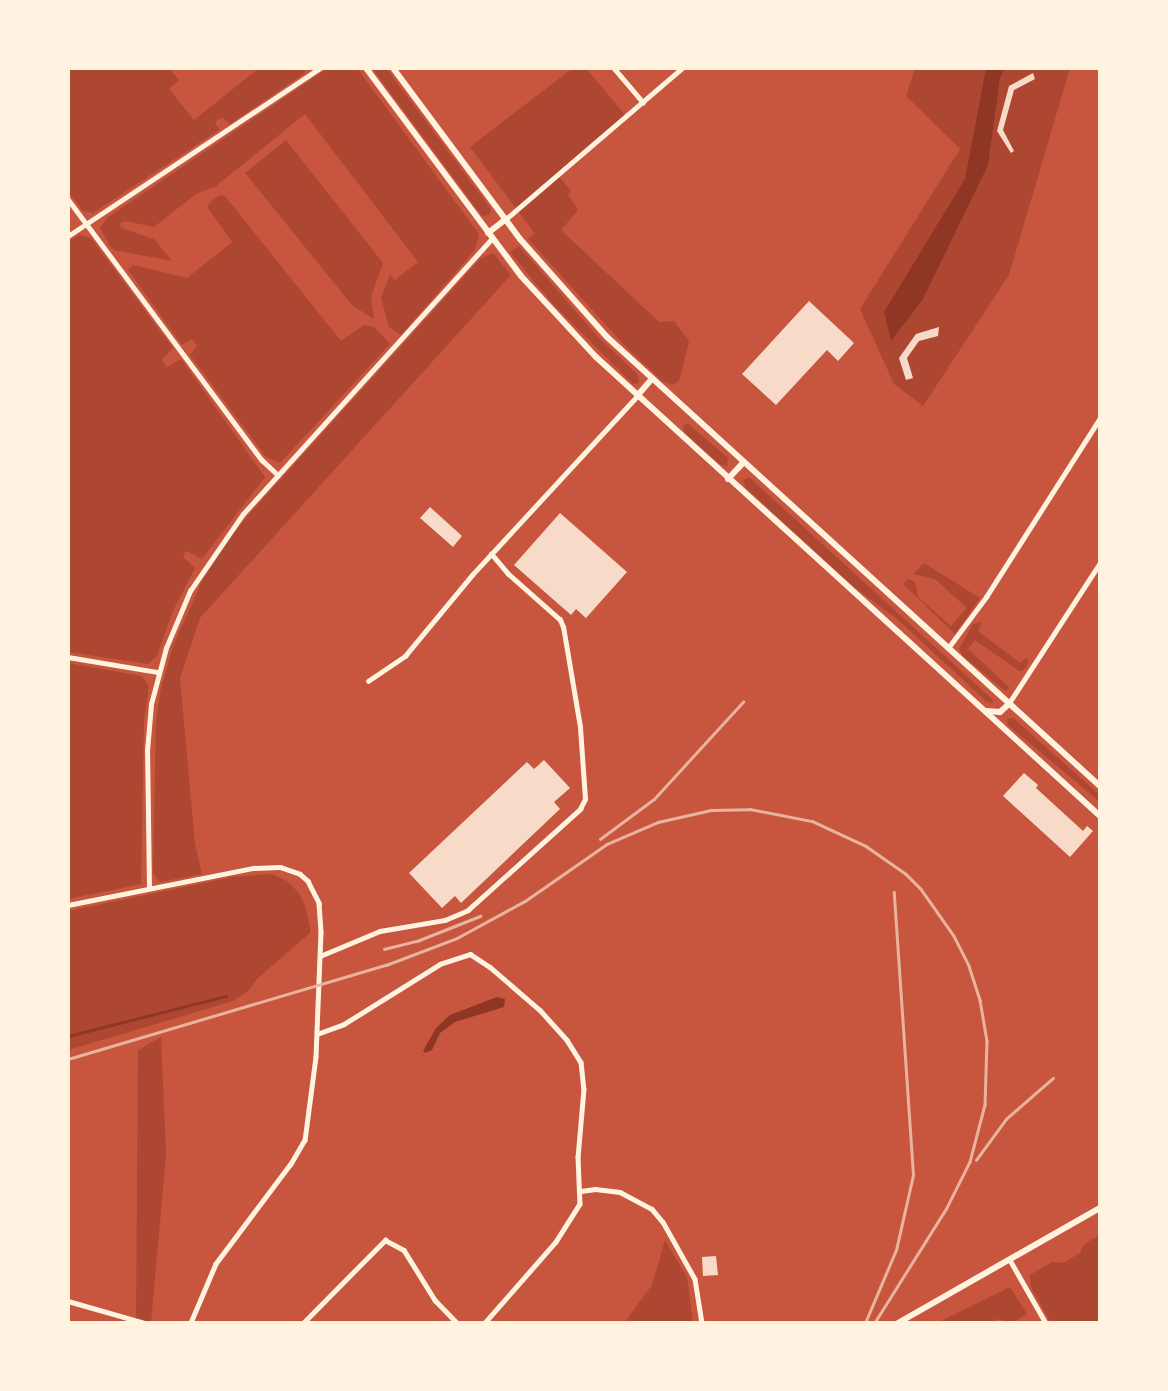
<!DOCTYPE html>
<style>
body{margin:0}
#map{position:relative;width:1168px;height:1391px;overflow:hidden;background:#c8553d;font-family:"Fira Sans",sans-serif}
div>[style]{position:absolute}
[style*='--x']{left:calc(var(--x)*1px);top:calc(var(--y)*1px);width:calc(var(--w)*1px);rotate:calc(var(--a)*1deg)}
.green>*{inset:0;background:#ae4732}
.water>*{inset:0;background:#8f3625}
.stream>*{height:2.5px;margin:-1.25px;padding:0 1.25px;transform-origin:1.25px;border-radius:1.25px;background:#8f3625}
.building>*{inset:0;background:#f7dbc8}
.minor>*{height:4.5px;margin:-2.25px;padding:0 2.25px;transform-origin:2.25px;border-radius:2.25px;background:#fff3e0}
.primary>*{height:6px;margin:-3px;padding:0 3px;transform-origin:3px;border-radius:3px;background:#fff3e0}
.rail>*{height:2.5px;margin:-1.25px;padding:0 1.25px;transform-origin:1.25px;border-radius:1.25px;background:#e9b49f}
span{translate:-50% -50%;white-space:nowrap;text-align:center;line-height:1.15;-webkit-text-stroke:5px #fff3e0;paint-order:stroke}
.frame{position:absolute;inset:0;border:70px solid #fff3e0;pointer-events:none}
</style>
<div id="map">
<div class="green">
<div style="clip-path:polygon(68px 68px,169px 68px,179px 80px,169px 89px,194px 120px,259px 68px,304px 68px,305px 73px,230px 124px,222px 117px,215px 122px,219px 130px,93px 213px,83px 211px,68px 191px)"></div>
<div style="clip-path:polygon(328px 68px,357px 68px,479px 234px,475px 250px,401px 335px,389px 327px,381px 298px,390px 274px,395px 280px,418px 262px,305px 114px,216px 186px,196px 194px,154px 227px,125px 221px,119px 224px,122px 228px,154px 239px,172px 261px,114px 250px,110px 246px,100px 228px,107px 218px)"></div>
<div style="clip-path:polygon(372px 68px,386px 68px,491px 209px,489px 215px,482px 216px)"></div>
<div style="clip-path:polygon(573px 68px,586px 68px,626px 116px,557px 174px,571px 191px,568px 194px,578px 210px,561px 230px,659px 322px,674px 321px,689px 341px,679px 381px,673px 385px,662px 381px,624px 345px,528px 239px,535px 234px,470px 147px)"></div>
<div style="clip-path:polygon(915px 68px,1070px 68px,1009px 275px,923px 406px,894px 384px,860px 309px,960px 149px,906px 96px)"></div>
<div style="clip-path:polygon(286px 140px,383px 263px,371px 297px,374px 319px,352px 305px,245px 173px)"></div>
<div style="clip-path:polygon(221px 195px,225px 196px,341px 341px,364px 325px,374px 327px,390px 344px,280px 463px,266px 457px,190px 355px,197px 346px,192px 339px,182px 345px,128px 270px,133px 265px,187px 278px,232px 242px,207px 207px,213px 199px)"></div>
<div style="clip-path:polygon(80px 235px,91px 238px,173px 348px,162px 360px,167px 367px,181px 359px,265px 477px,202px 559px,186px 551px,183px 557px,195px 568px,172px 613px,157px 656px,148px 664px,68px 652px,68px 241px)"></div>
<div style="clip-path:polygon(519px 246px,597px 336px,638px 375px,639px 383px,633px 384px,551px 302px,510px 252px)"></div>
<div style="clip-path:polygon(493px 253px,511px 275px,200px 618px,180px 678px,195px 844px,202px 874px,160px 882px,153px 873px,156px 722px,160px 692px,173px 646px,202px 581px,228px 540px,251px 512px,480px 259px)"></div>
<div style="clip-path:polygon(687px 423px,728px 458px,727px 466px,721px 465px,685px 433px,683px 427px)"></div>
<div style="clip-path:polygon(749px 477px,992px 699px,993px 703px,987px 702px,897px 619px,854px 587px,746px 488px,743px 480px)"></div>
<div style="clip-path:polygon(924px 563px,980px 598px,955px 634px,903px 584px,908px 579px,915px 582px,918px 597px,951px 626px,967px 608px,935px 579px,913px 574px)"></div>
<div style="clip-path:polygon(982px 622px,978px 631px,1020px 663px,1026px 658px,1029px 661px,1023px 671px,1019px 671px,975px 640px,968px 649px,1010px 688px,1005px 691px,963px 656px,959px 649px,973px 624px)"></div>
<div style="clip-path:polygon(68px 663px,142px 676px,149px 686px,144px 721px,141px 884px,68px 899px)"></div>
<div style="clip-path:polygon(1013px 718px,1100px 795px,1100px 802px,1008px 725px,1007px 719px)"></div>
<div style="clip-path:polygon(272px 874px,287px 881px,299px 893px,306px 908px,311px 932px,258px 978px,248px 991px,233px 1001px,68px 1050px,68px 911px,232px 877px)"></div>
<div style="clip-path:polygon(161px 1037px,166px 1155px,151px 1323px,136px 1323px,138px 1050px)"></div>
<div style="clip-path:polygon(1100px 1235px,1100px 1323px,1051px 1323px,1031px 1287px,1030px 1275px,1052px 1262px,1063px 1263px,1080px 1253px,1084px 1244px)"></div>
<div style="clip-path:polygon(665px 1240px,687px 1277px,693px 1323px,624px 1323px,652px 1285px)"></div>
<div style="clip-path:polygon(1010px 1287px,1027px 1314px,1013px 1323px,997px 1319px,991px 1323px,937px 1323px)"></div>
</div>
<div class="water">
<div style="clip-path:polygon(986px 68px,1005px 68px,1000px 78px,988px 165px,923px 299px,891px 341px,884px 312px,965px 179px)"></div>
<div style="clip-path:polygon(497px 997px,505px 999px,504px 1007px,455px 1022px,440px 1033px,432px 1050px,425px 1053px,423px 1051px,436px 1028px,450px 1015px)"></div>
</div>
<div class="stream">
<div style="--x:68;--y:1036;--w:163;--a:-14.2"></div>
</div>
<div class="building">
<div style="clip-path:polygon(1033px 73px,1035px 79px,1014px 90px,1003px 130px,1014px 151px,1011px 153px,997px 131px,1009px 86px)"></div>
<div style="clip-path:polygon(809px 301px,854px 343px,838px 361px,827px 350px,776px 405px,742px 374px)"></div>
<div style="clip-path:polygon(939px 327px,938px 336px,919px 341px,907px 358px,913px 378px,906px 380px,899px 358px,916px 334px)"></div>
<div style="clip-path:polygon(430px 507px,462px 536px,453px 547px,420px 518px)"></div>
<div style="clip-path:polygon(560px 513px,627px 572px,586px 618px,576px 609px,571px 615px,514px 565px)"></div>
<div style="clip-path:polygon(544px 760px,570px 788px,554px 802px,560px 809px,461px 903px,455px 896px,442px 908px,409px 873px,527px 762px,534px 769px)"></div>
<div style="clip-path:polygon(1024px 773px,1038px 785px,1036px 788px,1083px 831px,1087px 826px,1093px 831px,1070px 857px,1003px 796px)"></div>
<div style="clip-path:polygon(716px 1256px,718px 1275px,703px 1276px,702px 1257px)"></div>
</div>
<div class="minor">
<div style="--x:614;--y:68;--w:45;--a:49.5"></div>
<div style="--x:68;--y:199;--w:325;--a:53.4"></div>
<div style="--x:262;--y:460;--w:22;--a:43"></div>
<div style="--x:506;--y:219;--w:232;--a:-40.6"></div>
<div style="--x:68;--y:236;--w:303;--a:-33.7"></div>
<div style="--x:948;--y:648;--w:64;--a:-53.3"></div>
<div style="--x:986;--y:597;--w:212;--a:-57.5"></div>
<div style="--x:68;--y:657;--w:91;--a:9.5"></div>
<div style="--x:368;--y:681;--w:45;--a:-34"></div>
<div style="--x:405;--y:656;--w:105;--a:-50.4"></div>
<div style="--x:472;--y:575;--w:243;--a:-47.3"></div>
<div style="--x:1009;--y:703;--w:167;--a:-57"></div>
<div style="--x:149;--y:888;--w:137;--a:-90.8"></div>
<div style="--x:147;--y:751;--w:47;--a:-85.1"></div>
<div style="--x:151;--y:704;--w:58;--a:-75"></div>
<div style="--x:166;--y:648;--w:62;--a:-67.2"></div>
<div style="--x:190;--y:591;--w:93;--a:-55.5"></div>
<div style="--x:243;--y:514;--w:372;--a:-47.9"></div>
<div style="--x:68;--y:905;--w:190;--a:-11.3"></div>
<div style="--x:254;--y:868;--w:26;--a:-2"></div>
<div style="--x:280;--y:867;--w:21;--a:19"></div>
<div style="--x:300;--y:874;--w:11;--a:41"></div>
<div style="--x:308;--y:881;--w:25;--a:63"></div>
<div style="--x:319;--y:903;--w:29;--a:86"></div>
<div style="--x:321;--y:932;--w:125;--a:92.3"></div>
<div style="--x:316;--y:1057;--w:84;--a:97.5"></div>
<div style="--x:305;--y:1140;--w:28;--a:120"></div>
<div style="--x:291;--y:1164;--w:125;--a:126.9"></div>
<div style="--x:216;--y:1264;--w:64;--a:113"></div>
<div style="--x:320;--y:956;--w:65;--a:-22.6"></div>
<div style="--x:380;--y:931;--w:66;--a:-9.6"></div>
<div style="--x:445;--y:920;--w:25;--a:-23"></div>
<div style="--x:468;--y:910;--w:151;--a:-42"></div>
<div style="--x:580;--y:809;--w:11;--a:-63"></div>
<div style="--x:585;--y:799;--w:72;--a:-94"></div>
<div style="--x:580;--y:727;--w:101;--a:-99.6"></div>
<div style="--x:563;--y:627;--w:8;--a:-113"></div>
<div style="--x:560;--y:620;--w:69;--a:-138.5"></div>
<div style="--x:508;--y:574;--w:26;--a:-130"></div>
<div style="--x:317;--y:1034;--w:29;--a:-20"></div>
<div style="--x:344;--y:1024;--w:113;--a:-32"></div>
<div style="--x:440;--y:964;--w:32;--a:-18"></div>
<div style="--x:470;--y:954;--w:24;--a:33"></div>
<div style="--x:490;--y:967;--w:66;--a:40.7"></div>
<div style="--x:540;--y:1010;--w:40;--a:48"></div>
<div style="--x:567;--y:1040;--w:26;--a:58"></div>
<div style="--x:581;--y:1062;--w:27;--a:84"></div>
<div style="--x:584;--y:1089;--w:68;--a:95"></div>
<div style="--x:578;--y:1157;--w:47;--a:87.6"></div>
<div style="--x:580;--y:1204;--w:45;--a:122.3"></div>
<div style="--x:556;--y:1242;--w:108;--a:131.2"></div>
<div style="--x:581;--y:1191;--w:14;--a:-8"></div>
<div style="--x:595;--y:1189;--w:25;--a:7"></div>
<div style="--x:620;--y:1192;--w:36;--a:28"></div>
<div style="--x:652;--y:1209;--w:17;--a:50"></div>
<div style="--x:663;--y:1222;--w:65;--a:60.7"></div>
<div style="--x:695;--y:1279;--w:45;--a:81"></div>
<div style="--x:1010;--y:1260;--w:73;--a:60.3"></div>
<div style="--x:68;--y:1301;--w:80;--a:15.9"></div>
<div style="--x:303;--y:1323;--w:117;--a:-45.3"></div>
<div style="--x:385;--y:1240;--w:21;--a:28"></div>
<div style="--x:404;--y:1250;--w:59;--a:58.2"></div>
<div style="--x:435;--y:1300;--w:32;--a:46"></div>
</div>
<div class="primary">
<div style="--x:366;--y:68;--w:259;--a:53.3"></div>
<div style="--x:521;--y:276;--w:110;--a:47.2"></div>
<div style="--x:596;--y:357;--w:682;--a:42.32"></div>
<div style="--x:393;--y:68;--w:213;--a:53.4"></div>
<div style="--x:520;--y:239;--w:131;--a:48.4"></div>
<div style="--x:607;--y:337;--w:667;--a:42.33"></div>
<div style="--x:488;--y:233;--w:23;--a:-38"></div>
<div style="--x:637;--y:396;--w:23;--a:-49"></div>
<div style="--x:728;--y:479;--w:22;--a:-47"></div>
<div style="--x:986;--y:711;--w:14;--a:4"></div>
<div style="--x:1000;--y:712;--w:12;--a:-42"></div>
<div style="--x:898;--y:1323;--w:232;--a:-29.7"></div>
</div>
<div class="rail">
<div style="--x:600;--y:839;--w:67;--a:-36.5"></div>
<div style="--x:654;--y:799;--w:132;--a:-47.5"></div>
<div style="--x:384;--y:949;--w:34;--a:-14"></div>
<div style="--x:417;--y:941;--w:68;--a:-21.6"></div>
<div style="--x:68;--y:1059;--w:332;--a:-16.5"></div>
<div style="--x:386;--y:965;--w:76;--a:-20.8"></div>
<div style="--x:457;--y:938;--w:77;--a:-28.6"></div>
<div style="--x:525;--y:901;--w:100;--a:-34.8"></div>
<div style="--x:607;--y:844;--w:56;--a:-23.3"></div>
<div style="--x:658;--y:822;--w:54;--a:-12.8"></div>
<div style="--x:711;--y:810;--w:39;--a:-1"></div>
<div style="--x:750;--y:809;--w:63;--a:11"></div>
<div style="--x:812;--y:821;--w:60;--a:24.8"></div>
<div style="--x:866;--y:846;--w:49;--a:35"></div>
<div style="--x:906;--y:874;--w:21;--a:45"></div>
<div style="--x:921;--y:889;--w:57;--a:54.9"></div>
<div style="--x:954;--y:936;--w:34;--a:63"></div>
<div style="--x:969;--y:966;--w:36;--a:72"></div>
<div style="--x:980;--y:1000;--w:42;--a:80.3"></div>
<div style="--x:987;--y:1041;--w:64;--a:91.8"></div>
<div style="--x:985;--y:1105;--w:59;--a:104.7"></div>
<div style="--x:970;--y:1162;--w:51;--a:116.6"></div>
<div style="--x:947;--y:1208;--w:136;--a:122.1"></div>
<div style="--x:976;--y:1160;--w:51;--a:-53.8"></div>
<div style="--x:1006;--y:1119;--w:62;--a:-41.1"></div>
<div style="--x:865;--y:1323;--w:79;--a:-67"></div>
<div style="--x:896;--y:1250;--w:77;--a:-77.2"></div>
<div style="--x:913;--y:1175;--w:283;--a:-93.9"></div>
</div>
<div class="frame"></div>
</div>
